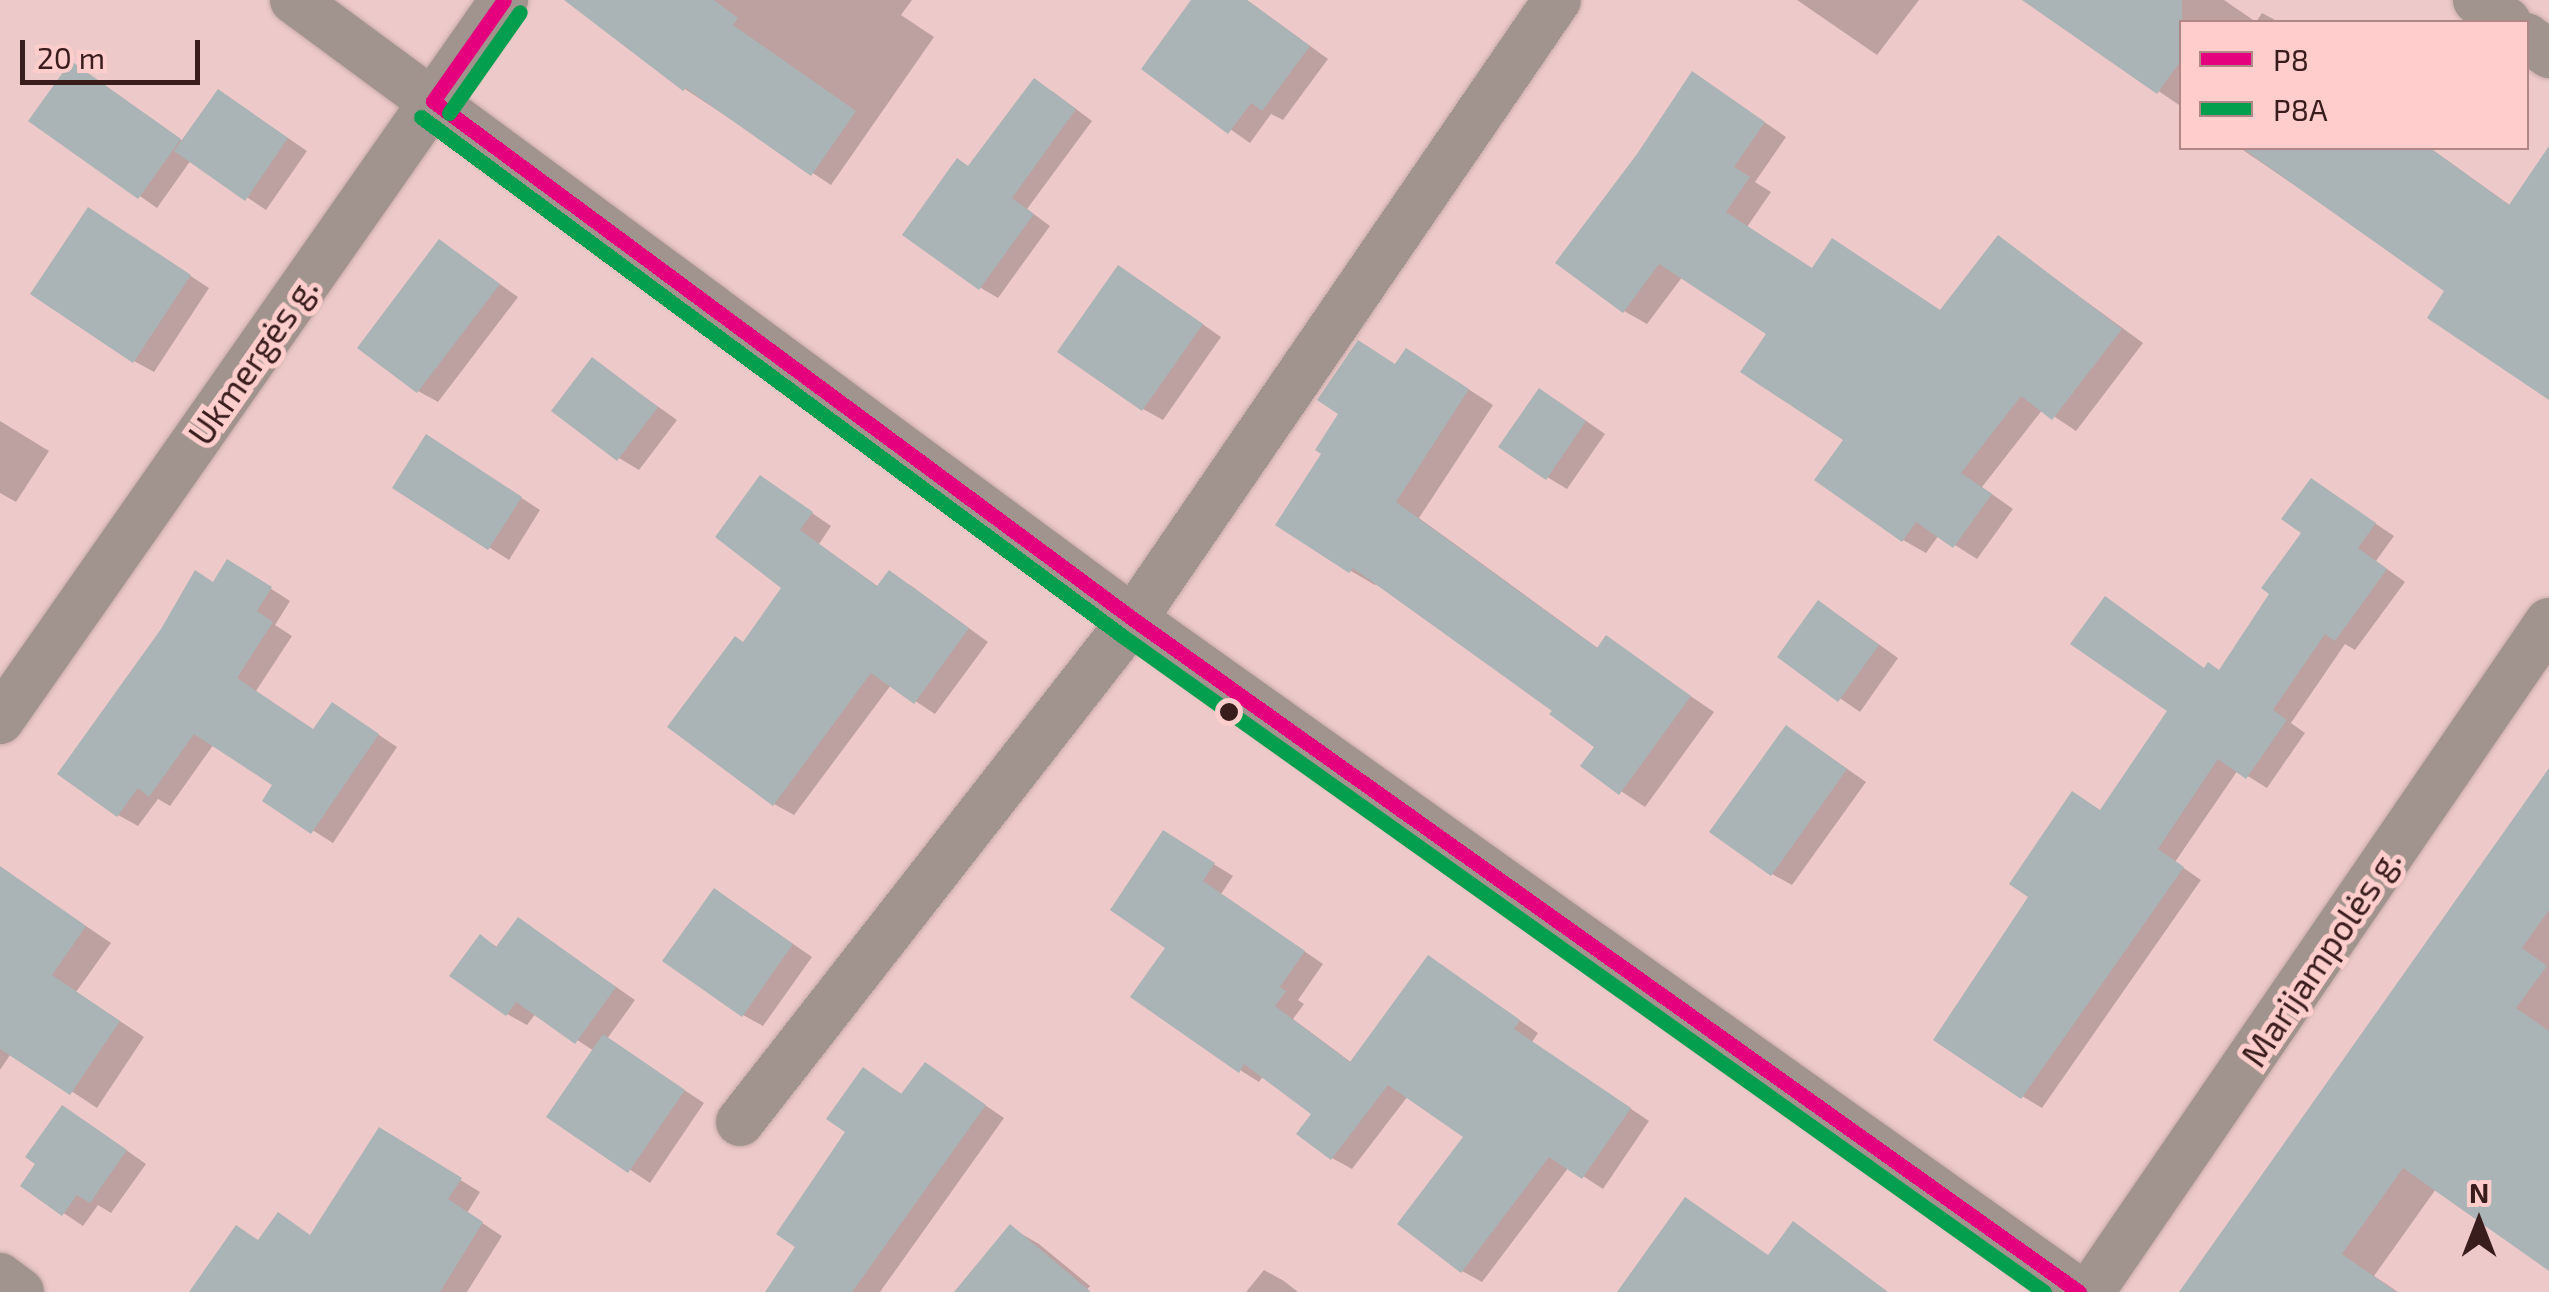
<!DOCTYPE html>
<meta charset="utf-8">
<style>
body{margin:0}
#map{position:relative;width:2549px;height:1292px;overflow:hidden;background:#edcac9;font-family:"Exo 2",sans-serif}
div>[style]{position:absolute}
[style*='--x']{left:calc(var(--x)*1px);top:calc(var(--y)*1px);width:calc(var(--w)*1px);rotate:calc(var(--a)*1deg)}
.shadow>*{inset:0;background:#0003}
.building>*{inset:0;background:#aab3b5}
.roads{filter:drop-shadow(0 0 2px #c7aaa9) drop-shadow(0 0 2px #c7aaa9)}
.street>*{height:48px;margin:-24px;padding:0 24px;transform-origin:24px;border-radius:24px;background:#a1938d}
.bus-1>*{height:15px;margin:-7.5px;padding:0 7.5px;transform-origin:7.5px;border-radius:7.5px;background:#e5007d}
.bus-2>*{height:15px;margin:-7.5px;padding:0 7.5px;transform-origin:7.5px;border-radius:7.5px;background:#039f4e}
.dots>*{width:28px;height:28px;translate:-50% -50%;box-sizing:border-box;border:5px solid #ffcecc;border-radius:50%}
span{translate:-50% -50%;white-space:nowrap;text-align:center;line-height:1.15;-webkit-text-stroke:10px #ffcecc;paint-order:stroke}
.street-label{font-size:35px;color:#391c1c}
.legend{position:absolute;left:2179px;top:20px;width:350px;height:130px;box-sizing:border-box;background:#ffcecc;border:2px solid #b08786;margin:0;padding:12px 18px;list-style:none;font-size:30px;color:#391c1c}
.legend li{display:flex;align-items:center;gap:20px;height:50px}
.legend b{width:50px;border:2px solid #b08786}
.north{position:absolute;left:2429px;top:1172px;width:100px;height:100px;-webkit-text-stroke:8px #ffcecc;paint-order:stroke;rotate:0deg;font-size:28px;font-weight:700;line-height:40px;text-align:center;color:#391c1c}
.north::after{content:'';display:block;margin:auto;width:35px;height:45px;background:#391c1c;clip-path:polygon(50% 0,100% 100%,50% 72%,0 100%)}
.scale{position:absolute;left:20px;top:40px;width:180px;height:45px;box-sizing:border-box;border:5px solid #391c1c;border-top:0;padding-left:12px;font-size:30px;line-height:35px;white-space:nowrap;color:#391c1c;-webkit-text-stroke:8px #ffcecc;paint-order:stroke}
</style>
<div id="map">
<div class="shadow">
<div style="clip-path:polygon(621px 0,912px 0,901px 15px,934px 37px,831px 185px,685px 89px)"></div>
<div style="clip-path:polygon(1194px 0,1247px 0,1328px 59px,1283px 120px,1271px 114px,1250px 143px,1144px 69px)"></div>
<div style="clip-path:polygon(1797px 0,1919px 0,1877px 55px)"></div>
<div style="clip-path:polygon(2068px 0,2224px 0,2256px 22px,2262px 13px,2279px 22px,2182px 22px,2182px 107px,2054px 20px)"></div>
<div style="clip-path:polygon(89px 75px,184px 142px,238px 104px,307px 151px,266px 210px,191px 160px,157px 208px,31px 120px)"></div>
<div style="clip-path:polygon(1715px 88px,1786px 137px,1755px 182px,1771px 192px,1747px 227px,1814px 270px,1942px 312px,1999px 238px,2143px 343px,2076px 431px,2043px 409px,1982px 487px,2013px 509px,1977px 559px,1939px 535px,1926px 553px,1903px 540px,1846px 439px,1769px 333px,1683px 276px,1647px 324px,1624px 311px)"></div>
<div style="clip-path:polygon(1052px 91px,1092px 121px,1027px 209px,1050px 226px,998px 298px,981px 288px,968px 167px)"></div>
<div style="clip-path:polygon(2240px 148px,2430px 148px,2511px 206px,2549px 170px,2549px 396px,2448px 290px)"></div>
<div style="clip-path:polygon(108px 222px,209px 288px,154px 372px,134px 361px)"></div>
<div style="clip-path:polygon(440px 242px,518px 297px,438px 402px,418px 391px)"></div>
<div style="clip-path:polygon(1139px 280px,1221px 337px,1163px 420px,1143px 409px)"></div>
<div style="clip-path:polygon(592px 360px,677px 420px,639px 470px,619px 458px)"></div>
<div style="clip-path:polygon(1431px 365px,1493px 405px,1419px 518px,1599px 649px,1607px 639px,1714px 712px,1645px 807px,1583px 766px,1598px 747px,1555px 710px,1378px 582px,1375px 585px,1351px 571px,1278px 525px,1397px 366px)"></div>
<div style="clip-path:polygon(1559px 402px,1605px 434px,1567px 489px,1547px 477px)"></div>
<div style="clip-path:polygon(0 421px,49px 451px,16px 502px,0 493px)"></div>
<div style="clip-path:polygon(447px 449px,540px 510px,509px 560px,396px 488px)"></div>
<div style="clip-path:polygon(761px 478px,831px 526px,819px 544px,880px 588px,910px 585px,988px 642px,935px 714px,891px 685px,794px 815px,774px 804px,745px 644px,785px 588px)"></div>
<div style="clip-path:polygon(2312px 481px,2394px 536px,2376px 561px,2405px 582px,2355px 650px,2345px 644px,2291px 723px,2305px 733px,2267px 788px,2238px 770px,2175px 862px,2201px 880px,2042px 1108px,2022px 1096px,2101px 812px,2206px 670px,2220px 672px,2272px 593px,2304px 533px)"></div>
<div style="clip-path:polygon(248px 574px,290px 601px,275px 625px,292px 636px,256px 691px,315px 731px,352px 717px,397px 747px,333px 843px,265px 800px,276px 784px,214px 744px,170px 806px,158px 799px,138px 826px,118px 815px,214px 585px)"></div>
<div style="clip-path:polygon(1838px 615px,1898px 658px,1860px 712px,1780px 657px)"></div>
<div style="clip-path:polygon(1806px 740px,1866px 782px,1792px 885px,1772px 874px)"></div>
<div style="clip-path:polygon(2549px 773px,2549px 1268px,2436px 1189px,2374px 1276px,2398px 1292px,2189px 1292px)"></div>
<div style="clip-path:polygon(1183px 845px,1233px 876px,1221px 894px,1323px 964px,1298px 1000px,1304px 1004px,1293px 1019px,1352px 1063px,1429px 958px,1538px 1033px,1532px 1042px,1649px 1121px,1603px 1189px,1569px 1167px,1482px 1282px,1462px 1271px,1466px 1137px,1408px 1096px,1352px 1169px,1332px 1158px,1315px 1113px,1264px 1075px,1259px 1082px,1240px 1070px,1169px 947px)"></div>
<div style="clip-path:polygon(0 868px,111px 943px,76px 992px,144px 1037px,97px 1108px,12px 1052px,0 1070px)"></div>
<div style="clip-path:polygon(734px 903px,812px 957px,763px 1026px,743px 1015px)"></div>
<div style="clip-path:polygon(519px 920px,635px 1000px,607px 1039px,704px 1103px,650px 1183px,550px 1116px,594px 1051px,536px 1013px,527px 1025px,507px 1014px,480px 937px,499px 948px)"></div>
<div style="clip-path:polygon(926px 1065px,1004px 1118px,880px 1292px,769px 1292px,798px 1247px,848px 1131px,864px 1070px,903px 1095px)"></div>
<div style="clip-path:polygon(82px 1119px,146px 1164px,111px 1213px,98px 1205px,83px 1226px,23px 1186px)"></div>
<div style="clip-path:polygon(399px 1142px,480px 1192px,467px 1213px,502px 1236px,467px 1292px,212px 1292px,260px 1242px,312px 1237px)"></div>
<div style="clip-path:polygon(1011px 1228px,1039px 1244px,1090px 1286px,1085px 1292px,957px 1292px)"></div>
<div style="clip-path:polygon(1264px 1270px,1284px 1281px,1298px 1292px,1246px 1292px)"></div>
</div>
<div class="building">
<div style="clip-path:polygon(564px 0,714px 0,738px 18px,733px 25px,856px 111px,811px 176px,686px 88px,683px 91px)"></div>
<div style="clip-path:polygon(1191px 0,1247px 0,1310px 46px,1262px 111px,1251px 103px,1228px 134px,1141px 69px)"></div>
<div style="clip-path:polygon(2022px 0,2182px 0,2182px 59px,2157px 94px)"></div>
<div style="clip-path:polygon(71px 61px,181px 139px,138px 199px,28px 121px)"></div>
<div style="clip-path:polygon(1692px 71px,1765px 122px,1734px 167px,1750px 177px,1726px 212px,1812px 268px,1832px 238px,1940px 310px,1998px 235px,2122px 329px,2052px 420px,2021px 396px,1961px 473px,1992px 494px,1953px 548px,1916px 522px,1902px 542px,1814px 480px,1843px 440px,1740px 372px,1766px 334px,1659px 264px,1623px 313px,1555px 263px,1637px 154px)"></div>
<div style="clip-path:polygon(1034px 78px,1076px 109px,1012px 198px,1034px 214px,979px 290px,902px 235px,957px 158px,968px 166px)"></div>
<div style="clip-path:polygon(218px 89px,288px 138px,245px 201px,174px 151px)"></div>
<div style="clip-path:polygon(2549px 146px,2549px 400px,2427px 318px,2444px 291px,2242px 148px,2430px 148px,2509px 205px)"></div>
<div style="clip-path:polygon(88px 207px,191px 275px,133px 363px,30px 294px)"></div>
<div style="clip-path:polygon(439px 239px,500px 284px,417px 393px,357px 348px)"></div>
<div style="clip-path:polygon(1118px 265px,1203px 324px,1142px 411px,1057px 352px)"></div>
<div style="clip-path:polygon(1358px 340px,1395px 364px,1406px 348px,1469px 389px,1396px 502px,1597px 648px,1606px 635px,1691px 696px,1619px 795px,1580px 766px,1594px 747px,1549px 714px,1552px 711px,1353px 568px,1349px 573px,1275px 525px,1321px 454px,1315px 450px,1338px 414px,1317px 400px)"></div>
<div style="clip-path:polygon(592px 357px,658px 407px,617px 461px,551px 411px)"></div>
<div style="clip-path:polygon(1539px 388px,1586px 421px,1546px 480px,1498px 447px)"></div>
<div style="clip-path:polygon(426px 434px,522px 497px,488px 550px,392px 488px)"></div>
<div style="clip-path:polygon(760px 475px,813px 512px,800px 530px,877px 586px,889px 570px,969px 628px,914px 704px,871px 673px,773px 806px,667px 727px,735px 636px,743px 642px,781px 588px,715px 537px)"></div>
<div style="clip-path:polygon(2311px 478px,2376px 523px,2358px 548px,2387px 569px,2335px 641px,2325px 634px,2273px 710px,2287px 720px,2246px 779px,2218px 759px,2158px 849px,2184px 867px,2021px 1099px,1933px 1040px,2028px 897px,2009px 884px,2072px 791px,2100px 810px,2167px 711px,2070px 644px,2105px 596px,2204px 668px,2208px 662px,2219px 670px,2269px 594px,2261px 588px,2301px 533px,2281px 519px)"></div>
<div style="clip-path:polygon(227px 559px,272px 587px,257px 611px,273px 622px,237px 678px,313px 729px,332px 702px,379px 734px,311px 834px,262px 801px,272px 785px,194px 734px,149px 797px,138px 788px,117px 817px,57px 774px,161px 629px,195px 570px,213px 582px)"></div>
<div style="clip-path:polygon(1818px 600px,1879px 645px,1838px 702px,1777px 657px)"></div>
<div style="clip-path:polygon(1786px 725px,1847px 769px,1771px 876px,1709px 832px)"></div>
<div style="clip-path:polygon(2549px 768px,2549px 910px,2522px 948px,2547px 966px,2516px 1008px,2549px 1031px,2549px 1271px,2403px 1168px,2342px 1254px,2396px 1292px,2179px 1292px)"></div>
<div style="clip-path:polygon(1163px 830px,1215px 863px,1203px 881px,1305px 951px,1280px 987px,1286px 991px,1275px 1006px,1350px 1062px,1428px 955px,1520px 1020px,1514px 1029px,1631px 1108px,1582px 1179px,1549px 1157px,1461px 1273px,1397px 1224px,1463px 1137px,1388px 1085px,1331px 1160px,1296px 1134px,1311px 1114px,1244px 1064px,1239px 1073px,1130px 997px,1165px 948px,1110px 910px)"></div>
<div style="clip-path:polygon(0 866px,86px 926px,52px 975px,120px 1021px,70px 1095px,0 1049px)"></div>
<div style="clip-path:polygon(714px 888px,793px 944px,742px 1017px,662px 961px)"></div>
<div style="clip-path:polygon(518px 917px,616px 987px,575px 1044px,516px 1002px,506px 1016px,449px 976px,480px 934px,496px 947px)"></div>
<div style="clip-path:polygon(603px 1034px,685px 1090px,628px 1173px,546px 1117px)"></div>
<div style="clip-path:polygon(925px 1062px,986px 1105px,852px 1292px,765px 1292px,795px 1247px,776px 1234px,845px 1132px,826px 1119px,863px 1067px,901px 1094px)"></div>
<div style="clip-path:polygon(62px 1105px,127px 1150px,90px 1203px,77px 1195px,62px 1216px,20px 1186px,35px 1164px,25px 1157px)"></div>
<div style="clip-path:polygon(379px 1127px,462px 1178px,448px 1199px,483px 1222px,440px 1292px,189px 1292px,236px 1225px,258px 1240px,278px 1212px,310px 1235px)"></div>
<div style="clip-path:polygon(1685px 1197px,1768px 1255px,1793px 1221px,1888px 1292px,1617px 1292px)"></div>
<div style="clip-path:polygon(1010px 1224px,1091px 1292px,954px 1292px)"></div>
</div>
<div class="roads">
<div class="street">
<div style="--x:294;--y:0;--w:1043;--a:36.42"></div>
<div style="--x:1133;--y:619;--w:1161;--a:35.43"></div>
<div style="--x:2477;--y:0;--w:37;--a:36"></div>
<div style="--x:2526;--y:37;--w:29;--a:36"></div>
<div style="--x:0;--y:720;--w:879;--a:-55.01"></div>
<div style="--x:740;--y:1122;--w:638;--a:-52"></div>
<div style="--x:1133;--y:619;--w:750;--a:-55.59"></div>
<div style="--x:0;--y:1277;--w:25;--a:37"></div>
<div style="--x:2090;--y:1292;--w:812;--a:-55.59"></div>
</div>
</div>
<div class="bus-1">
<div style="--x:433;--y:101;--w:871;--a:36.5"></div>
<div style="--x:1133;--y:619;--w:1161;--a:35.43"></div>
<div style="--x:433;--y:101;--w:123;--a:-54.9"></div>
</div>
<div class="bus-2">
<div style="--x:449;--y:113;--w:123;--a:-54.9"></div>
<div style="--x:421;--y:117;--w:871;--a:36.5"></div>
<div style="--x:1121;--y:635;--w:1133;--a:35.44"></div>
</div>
<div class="dots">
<div style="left:1229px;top:712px;background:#391c1c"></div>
</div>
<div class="street-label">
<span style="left:252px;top:360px;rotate:-55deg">Ukmergės g.</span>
<span style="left:2320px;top:957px;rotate:-56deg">Marijampolės g.</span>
</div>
<ul class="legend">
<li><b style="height:12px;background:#e5007d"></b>P8</li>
<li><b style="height:12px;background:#039f4e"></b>P8A</li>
</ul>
<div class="north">N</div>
<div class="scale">20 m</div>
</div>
